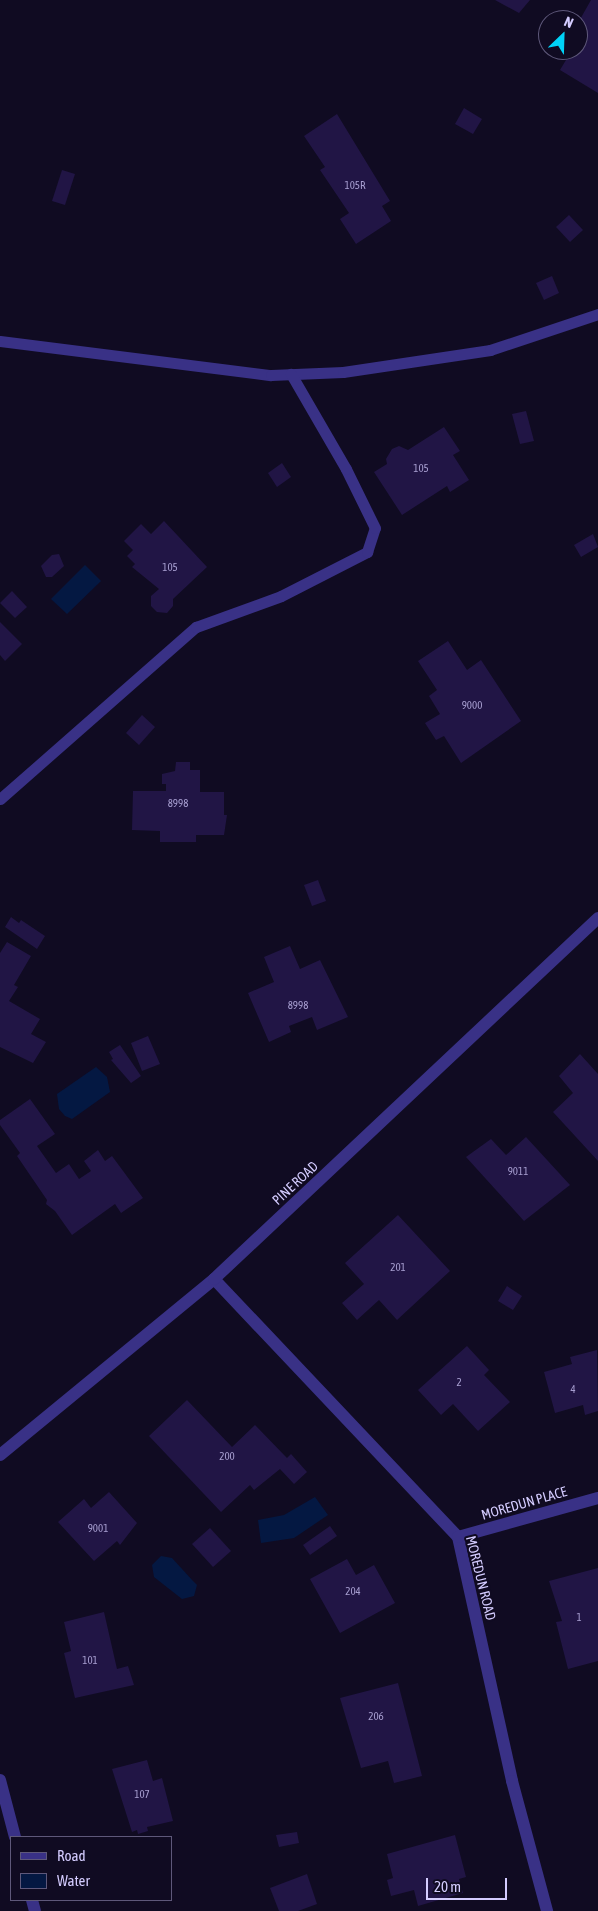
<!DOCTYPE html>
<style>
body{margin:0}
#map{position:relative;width:598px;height:1911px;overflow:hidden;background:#100b22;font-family:"Asap Condensed",sans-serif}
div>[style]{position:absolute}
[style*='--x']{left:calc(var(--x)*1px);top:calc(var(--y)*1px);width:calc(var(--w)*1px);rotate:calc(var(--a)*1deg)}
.water>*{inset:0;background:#041842}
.building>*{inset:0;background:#211545}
.service>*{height:11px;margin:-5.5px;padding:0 5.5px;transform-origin:5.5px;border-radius:5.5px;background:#393186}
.minor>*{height:12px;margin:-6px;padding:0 6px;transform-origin:6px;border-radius:6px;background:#393186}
.tertiary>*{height:12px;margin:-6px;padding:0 6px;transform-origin:6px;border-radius:6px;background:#393186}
span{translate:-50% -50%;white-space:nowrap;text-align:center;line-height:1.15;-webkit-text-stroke:4px #100b22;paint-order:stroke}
.number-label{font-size:11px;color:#a79ed0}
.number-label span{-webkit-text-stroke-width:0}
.street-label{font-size:14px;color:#d4ccff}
.legend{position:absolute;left:10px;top:1836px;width:162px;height:65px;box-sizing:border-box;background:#100b22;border:1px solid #5e587a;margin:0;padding:6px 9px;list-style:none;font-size:15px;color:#d4ccff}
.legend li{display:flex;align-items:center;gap:10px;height:25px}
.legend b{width:25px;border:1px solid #5e587a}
.north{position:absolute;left:538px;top:10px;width:50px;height:50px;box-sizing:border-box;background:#100b22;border:1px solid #5e587a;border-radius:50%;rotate:24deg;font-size:14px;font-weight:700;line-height:20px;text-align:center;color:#d4ccff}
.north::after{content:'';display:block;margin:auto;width:18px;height:22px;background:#00d2f7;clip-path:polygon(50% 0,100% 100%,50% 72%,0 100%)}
.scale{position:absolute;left:426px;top:1878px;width:81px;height:22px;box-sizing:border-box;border:2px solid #d4ccff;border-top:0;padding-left:6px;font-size:15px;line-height:18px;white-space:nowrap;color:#d4ccff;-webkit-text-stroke:4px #100b22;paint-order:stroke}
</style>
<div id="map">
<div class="water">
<div style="clip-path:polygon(85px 565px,101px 581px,67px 614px,51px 599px)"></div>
<div style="clip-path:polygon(96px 1067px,107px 1077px,110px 1092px,72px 1119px,65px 1116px,59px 1109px,57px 1094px)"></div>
<div style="clip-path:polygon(315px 1497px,328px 1515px,294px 1538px,261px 1543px,258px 1520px,284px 1515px)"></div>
<div style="clip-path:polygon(161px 1556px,172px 1558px,193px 1581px,197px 1585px,194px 1596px,182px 1599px,154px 1577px,152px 1565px)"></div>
</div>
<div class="building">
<div style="clip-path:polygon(495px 0,530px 0,519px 13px)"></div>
<div style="clip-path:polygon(591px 0,598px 0,598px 93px,560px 70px,566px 60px,559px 56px,563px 50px,578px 50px,578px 23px)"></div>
<div style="clip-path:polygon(464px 108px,482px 119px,473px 134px,455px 124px)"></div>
<div style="clip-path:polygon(337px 114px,390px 201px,382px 206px,391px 221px,356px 244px,340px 219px,349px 213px,320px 170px,325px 167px,304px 136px)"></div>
<div style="clip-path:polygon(62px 170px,75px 174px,65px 205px,52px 201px)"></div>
<div style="clip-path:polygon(569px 215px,583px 230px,570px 242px,556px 227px)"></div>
<div style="clip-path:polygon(552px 276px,559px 293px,544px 300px,536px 283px)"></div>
<div style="clip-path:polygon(526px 411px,534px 441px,520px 444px,512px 414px)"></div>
<div style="clip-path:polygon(444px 427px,460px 451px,453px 455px,469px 480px,450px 492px,447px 486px,402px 515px,374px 472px,387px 464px,386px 459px,392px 449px,399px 446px,408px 450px)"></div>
<div style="clip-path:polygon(282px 463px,291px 477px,277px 487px,268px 473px)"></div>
<div style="clip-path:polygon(164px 521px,207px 567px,173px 599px,173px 606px,167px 613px,157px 612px,151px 606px,151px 596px,159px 589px,132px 567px,135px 564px,127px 556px,133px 550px,124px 541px,141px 524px,151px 534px)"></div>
<div style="clip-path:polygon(593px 534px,598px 547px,581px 557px,574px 545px)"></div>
<div style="clip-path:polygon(59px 554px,64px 566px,52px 577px,46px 577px,41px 566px,52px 555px)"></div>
<div style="clip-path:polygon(12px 591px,27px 607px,15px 618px,0 603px)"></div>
<div style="clip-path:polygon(0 622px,22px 644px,5px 661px,0 655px)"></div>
<div style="clip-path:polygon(448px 641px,467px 670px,481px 660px,521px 721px,461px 763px,444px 736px,436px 740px,425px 723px,440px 714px,429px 696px,437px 690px,418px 661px)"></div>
<div style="clip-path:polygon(142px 715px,155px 727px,139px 745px,126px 733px)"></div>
<div style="clip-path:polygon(176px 762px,190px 762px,190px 770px,200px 770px,200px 792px,224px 792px,224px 815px,227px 815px,224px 835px,196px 835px,196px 842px,160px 842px,160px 831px,132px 830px,133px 791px,166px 791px,166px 784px,162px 784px,162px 774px,175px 771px)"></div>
<div style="clip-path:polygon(318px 880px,326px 901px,312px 906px,304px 885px)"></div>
<div style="clip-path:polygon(11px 917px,19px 923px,21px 920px,45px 936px,37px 949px,5px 927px)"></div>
<div style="clip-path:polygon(7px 942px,31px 956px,14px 985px,18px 987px,9px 1001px,40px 1019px,31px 1034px,46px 1042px,33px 1063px,0 1047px,0 953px)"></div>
<div style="clip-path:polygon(290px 946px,300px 969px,320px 960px,348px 1017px,317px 1030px,312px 1017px,289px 1026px,291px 1032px,269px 1042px,248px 993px,274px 982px,264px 957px)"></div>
<div style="clip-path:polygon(148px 1036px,160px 1064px,142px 1071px,131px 1043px)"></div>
<div style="clip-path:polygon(120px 1045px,141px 1076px,131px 1083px,111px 1060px,113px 1059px,109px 1052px)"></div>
<div style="clip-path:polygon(580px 1054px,598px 1074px,598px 1161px,553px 1112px,573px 1093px,559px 1076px)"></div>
<div style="clip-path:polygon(30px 1099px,55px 1134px,37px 1146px,56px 1173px,69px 1164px,79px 1179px,91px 1171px,84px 1161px,98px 1150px,105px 1161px,112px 1156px,143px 1198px,121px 1213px,115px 1204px,72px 1235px,55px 1211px,46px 1204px,47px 1200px,17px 1156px,20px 1153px,0 1125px,0 1120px)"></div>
<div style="clip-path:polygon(526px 1137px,570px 1185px,524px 1221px,466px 1157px,491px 1139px,506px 1155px)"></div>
<div style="clip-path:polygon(398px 1215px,450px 1271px,397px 1320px,379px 1300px,357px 1320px,342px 1303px,364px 1284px,345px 1263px)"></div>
<div style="clip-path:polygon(507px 1286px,522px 1296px,513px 1310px,498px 1301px)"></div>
<div style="clip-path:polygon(467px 1346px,489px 1370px,484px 1375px,510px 1402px,478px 1431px,453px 1404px,441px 1415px,418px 1390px)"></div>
<div style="clip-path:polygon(597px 1350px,598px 1411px,585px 1415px,583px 1405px,555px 1413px,544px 1372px,572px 1364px,570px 1357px)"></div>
<div style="clip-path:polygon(187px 1400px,232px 1447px,255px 1425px,287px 1458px,291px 1454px,307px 1472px,294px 1484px,280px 1469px,254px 1490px,250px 1485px,221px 1512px,149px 1436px)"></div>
<div style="clip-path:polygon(109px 1492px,137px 1523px,120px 1545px,117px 1541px,94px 1561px,58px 1522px,84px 1499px,91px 1508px)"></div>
<div style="clip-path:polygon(330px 1526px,337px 1536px,310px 1555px,303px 1545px)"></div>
<div style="clip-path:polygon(210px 1528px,231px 1551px,213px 1567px,192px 1544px)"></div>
<div style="clip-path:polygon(347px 1559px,356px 1575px,374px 1565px,395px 1603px,340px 1633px,310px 1579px)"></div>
<div style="clip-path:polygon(598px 1568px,598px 1661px,568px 1669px,556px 1622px,562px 1621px,549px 1581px)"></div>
<div style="clip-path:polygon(104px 1612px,117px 1669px,128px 1666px,134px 1685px,75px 1698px,64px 1653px,71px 1651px,64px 1622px)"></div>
<div style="clip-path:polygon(398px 1683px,422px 1776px,394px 1783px,388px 1761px,361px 1768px,340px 1698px)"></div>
<div style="clip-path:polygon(147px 1760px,153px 1781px,162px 1778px,173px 1821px,147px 1827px,148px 1831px,138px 1834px,137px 1830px,132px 1832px,112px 1769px)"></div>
<div style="clip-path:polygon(297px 1832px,299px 1843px,279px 1847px,276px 1835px)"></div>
<div style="clip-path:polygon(455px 1835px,466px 1877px,459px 1879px,463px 1893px,418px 1906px,414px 1890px,391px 1896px,387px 1880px,393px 1878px,387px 1854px)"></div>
<div style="clip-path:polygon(307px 1874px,317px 1904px,298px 1911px,279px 1911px,270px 1888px)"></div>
</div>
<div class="service">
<div style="--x:0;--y:341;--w:273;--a:7.2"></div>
<div style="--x:271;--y:375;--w:72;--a:-2.4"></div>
<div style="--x:343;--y:372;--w:149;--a:-8.5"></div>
<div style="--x:490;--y:350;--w:114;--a:-18.4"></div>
<div style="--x:0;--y:799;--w:261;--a:-41.3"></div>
<div style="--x:196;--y:627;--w:90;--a:-20"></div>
<div style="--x:281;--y:596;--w:97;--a:-27.1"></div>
<div style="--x:367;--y:552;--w:25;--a:-72"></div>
<div style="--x:375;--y:528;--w:66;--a:-116.2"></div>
<div style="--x:346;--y:469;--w:110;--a:-120.1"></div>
</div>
<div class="minor">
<div style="--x:214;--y:1279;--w:355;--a:46.6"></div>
<div style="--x:458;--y:1537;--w:250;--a:77.5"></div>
<div style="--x:512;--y:1781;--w:135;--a:74.9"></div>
<div style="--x:458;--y:1537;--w:145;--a:-15.6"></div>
<div style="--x:0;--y:1780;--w:59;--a:75.3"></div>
<div style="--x:32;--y:1900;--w:11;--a:75"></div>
</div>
<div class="tertiary">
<div style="--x:0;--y:1455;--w:277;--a:-39.4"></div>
<div style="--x:214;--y:1279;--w:527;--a:-43.23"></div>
</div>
<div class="number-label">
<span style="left:355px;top:185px">105R</span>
<span style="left:421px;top:468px">105</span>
<span style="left:170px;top:567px">105</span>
<span style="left:472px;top:705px">9000</span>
<span style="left:178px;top:803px">8998</span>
<span style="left:298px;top:1005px">8998</span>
<span style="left:518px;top:1171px">9011</span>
<span style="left:398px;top:1267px">201</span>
<span style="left:459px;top:1382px">2</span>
<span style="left:573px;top:1389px">4</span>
<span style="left:227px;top:1456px">200</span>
<span style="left:98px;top:1528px">9001</span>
<span style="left:353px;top:1591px">204</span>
<span style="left:579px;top:1617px">1</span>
<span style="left:90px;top:1660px">101</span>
<span style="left:376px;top:1716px">206</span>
<span style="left:142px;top:1794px">107</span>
</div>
<div class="street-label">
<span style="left:295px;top:1183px;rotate:-43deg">PINE ROAD</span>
<span style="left:524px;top:1503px;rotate:-16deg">MOREDUN PLACE</span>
<span style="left:481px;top:1578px;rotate:76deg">MOREDUN ROAD</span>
</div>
<ul class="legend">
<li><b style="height:6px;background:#393186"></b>Road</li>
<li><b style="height:14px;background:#041842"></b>Water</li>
</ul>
<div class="north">N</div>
<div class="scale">20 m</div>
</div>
